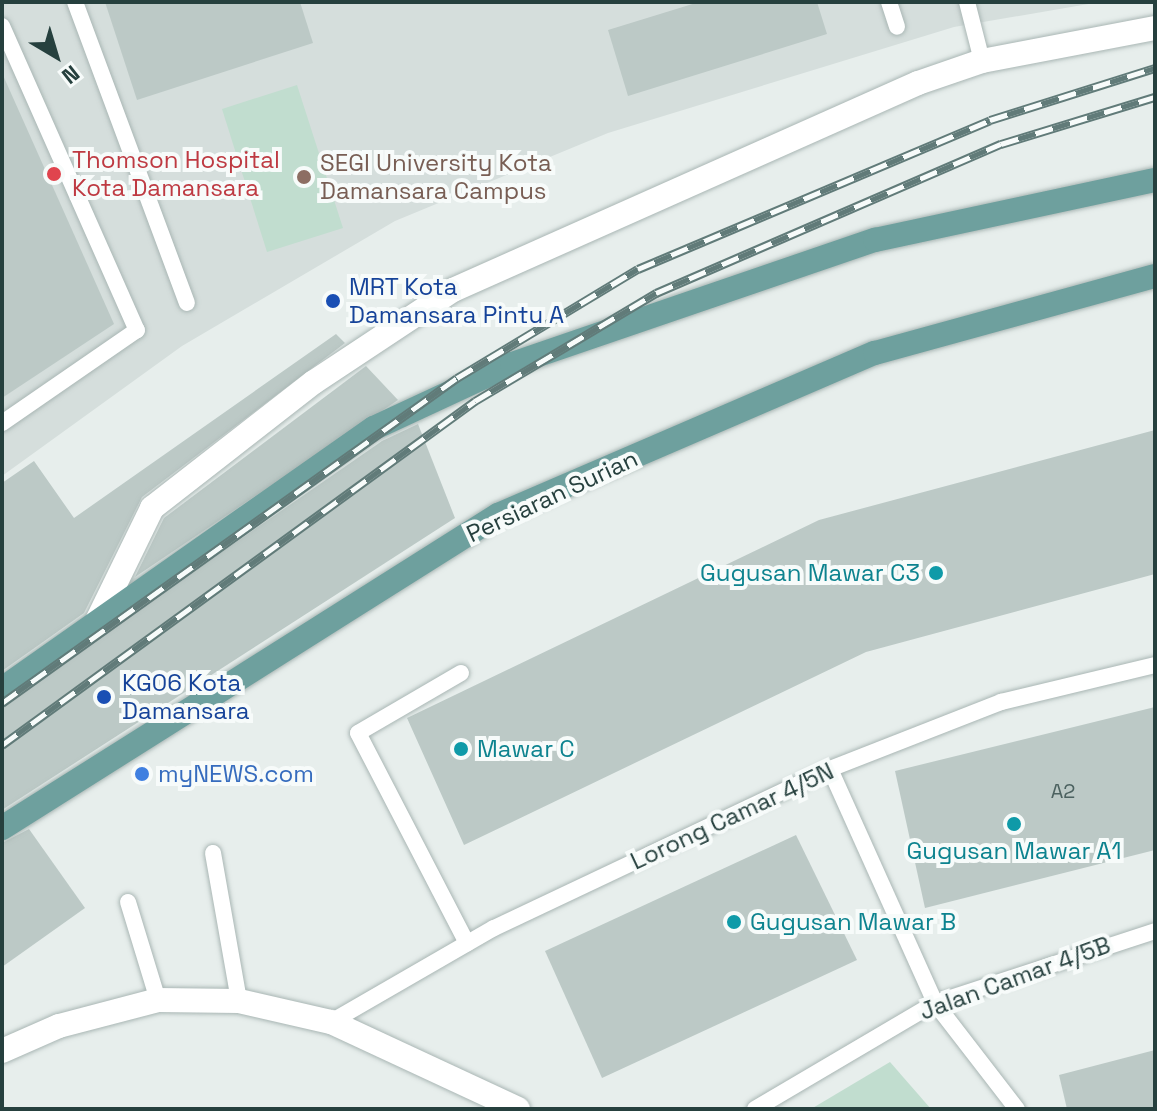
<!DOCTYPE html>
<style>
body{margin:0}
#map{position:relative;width:1157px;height:1111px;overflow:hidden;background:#e7eeec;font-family:"Space Grotesk",sans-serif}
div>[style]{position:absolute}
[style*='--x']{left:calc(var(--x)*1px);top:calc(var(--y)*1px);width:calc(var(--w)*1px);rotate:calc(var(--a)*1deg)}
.built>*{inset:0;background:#d5dedc}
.green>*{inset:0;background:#c1ddcf}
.building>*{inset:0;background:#bcc9c6}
.roads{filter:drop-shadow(0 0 2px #a9b6b4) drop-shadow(0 0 2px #a9b6b4)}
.lane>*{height:16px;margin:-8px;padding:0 8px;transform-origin:8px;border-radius:8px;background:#fff}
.street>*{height:24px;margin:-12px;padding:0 12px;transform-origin:12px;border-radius:12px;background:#fff}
.primary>*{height:24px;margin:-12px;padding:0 12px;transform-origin:12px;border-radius:12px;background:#6ea09e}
.rail>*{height:9px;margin-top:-4.5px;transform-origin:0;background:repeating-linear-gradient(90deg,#f7fbfa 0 18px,#617b79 0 36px);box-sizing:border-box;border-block:2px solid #617b79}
.dots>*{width:22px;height:22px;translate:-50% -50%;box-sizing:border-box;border:4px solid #f7fbfa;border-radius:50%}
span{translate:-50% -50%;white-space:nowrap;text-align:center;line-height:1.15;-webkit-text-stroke:8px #f7fbfa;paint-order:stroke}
.number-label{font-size:20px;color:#4c6260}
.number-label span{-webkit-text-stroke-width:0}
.health-label{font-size:24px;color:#be3a42}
.left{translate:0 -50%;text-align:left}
.education-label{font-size:24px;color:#785e54}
.transit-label{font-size:24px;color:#164399}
.street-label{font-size:24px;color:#26403e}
.culture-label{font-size:24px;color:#0d838f}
.right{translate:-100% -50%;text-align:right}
.shop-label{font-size:24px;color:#366cbe}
.frame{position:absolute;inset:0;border:4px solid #26403e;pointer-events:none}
.north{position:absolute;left:16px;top:16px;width:80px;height:80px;-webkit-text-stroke:6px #f7fbfa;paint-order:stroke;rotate:142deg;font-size:22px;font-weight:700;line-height:32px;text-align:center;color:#26403e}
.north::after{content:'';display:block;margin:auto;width:28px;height:36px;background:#26403e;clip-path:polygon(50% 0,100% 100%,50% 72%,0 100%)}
</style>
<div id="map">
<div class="built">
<div style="clip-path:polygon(2px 2px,1100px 2px,954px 27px,608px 133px,395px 221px,182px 346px,2px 476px)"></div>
</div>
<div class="green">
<div style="clip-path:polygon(297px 85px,343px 228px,267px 252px,222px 109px)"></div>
<div style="clip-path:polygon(890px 1062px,931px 1109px,811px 1109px)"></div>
</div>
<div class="building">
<div style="clip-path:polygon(105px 2px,300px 2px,313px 43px,137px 100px)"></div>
<div style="clip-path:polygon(699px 2px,817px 2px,827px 34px,628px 96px,608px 30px)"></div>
<div style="clip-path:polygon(2px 73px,114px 324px,2px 398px)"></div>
<div style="clip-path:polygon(336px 334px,345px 343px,142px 497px,84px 613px,2px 671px,2px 483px,34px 461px,74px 518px)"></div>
<div style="clip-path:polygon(366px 366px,398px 400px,135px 577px,164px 518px)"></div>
<div style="clip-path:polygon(418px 424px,455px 518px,2px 810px,2px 704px,382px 441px)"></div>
<div style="clip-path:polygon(1155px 430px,1155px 574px,866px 652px,464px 845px,407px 718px,819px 520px)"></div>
<div style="clip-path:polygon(1155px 707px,1155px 850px,925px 908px,895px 771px)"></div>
<div style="clip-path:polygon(29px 829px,85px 908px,2px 967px,2px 843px)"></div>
<div style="clip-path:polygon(796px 835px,857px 960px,602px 1078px,545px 951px)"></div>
<div style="clip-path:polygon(1155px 1050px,1155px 1109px,1067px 1109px,1059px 1075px)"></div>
</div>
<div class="roads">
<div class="lane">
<div style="--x:75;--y:2;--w:321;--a:69.6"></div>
<div style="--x:889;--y:2;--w:26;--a:72"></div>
<div style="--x:967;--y:2;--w:61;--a:75.7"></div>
<div style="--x:2;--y:26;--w:333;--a:66.1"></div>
<div style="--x:137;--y:330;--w:164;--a:145.4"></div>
<div style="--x:461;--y:673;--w:119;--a:149.8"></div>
<div style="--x:358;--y:733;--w:237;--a:62.6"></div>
<div style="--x:830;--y:769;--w:256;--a:65.8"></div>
<div style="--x:935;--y:1003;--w:134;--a:52.3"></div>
<div style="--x:213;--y:853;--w:150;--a:80"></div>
<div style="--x:128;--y:902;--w:102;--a:73"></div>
<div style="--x:331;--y:1022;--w:188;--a:-30"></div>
<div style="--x:494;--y:928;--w:372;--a:-25.3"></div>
<div style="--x:830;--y:769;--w:184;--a:-21.4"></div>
<div style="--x:1001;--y:702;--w:158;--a:-13.5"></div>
<div style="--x:755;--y:1109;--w:209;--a:-30.5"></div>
<div style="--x:935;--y:1003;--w:231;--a:-18.1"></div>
</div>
<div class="street">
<div style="--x:97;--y:621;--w:126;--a:-64"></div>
<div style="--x:152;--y:508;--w:205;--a:-37.9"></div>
<div style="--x:314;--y:382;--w:167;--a:-33.5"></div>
<div style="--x:453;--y:290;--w:509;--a:-24"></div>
<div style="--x:918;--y:83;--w:68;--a:-19"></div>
<div style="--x:982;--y:61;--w:176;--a:-10.8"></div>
<div style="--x:2;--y:1051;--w:62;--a:-23.7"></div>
<div style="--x:59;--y:1026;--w:102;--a:-14.7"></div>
<div style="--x:158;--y:1000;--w:81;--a:0.7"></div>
<div style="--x:239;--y:1001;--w:94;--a:12.9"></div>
<div style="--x:331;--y:1022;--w:206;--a:24.9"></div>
</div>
<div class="primary">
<div style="--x:2;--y:689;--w:454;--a:-35.1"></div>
<div style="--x:374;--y:428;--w:152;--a:-24.9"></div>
<div style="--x:512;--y:364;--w:384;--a:-18.9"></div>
<div style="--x:875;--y:240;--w:286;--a:-12.1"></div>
<div style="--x:2;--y:828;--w:587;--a:-32.25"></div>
<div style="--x:498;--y:515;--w:410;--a:-23.3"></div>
<div style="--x:875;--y:353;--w:290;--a:-15.4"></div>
</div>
</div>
<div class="rail">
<div style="--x:2;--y:703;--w:559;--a:-35.54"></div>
<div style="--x:457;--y:378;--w:211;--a:-31.1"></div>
<div style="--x:638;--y:269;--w:382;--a:-22.9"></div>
<div style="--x:990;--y:120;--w:173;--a:-17.5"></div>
<div style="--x:2;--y:745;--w:585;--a:-36.03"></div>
<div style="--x:475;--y:401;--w:211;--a:-30.8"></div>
<div style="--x:656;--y:293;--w:376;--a:-23.4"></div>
<div style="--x:1001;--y:144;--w:161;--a:-17"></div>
</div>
<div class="dots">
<div style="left:54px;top:174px;background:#e0444e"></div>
<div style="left:304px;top:177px;background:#8d6e63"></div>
<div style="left:333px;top:301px;background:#1a4fb4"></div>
<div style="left:936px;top:573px;background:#0f9aa8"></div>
<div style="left:104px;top:697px;background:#1a4fb4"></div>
<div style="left:461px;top:749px;background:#0f9aa8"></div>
<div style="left:142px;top:774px;background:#3f7fe0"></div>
<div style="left:1014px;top:824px;background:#0f9aa8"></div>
<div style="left:734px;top:922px;background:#0f9aa8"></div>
</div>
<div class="number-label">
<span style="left:1063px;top:791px">A2</span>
</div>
<div class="health-label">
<span class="left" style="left:72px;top:174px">Thomson Hospital<br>Kota Damansara</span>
</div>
<div class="education-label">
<span class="left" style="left:320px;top:177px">SEGI University Kota<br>Damansara Campus</span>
</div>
<div class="transit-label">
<span class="left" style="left:349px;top:301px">MRT Kota<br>Damansara Pintu A</span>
<span class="left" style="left:122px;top:697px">KG06 Kota<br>Damansara</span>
</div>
<div class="street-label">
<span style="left:552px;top:496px;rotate:-25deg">Persiaran Surian</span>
<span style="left:732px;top:816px;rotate:-25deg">Lorong Camar 4/5N</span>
<span style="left:1015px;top:978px;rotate:-20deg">Jalan Camar 4/5B</span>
</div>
<div class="culture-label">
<span class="right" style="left:920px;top:573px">Gugusan Mawar C3</span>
<span class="left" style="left:477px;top:749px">Mawar C</span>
<span style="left:1014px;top:851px">Gugusan Mawar A1</span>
<span class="left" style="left:750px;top:922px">Gugusan Mawar B</span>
</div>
<div class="shop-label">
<span class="left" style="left:158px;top:774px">myNEWS.com</span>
</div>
<div class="frame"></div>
<div class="north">N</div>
</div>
